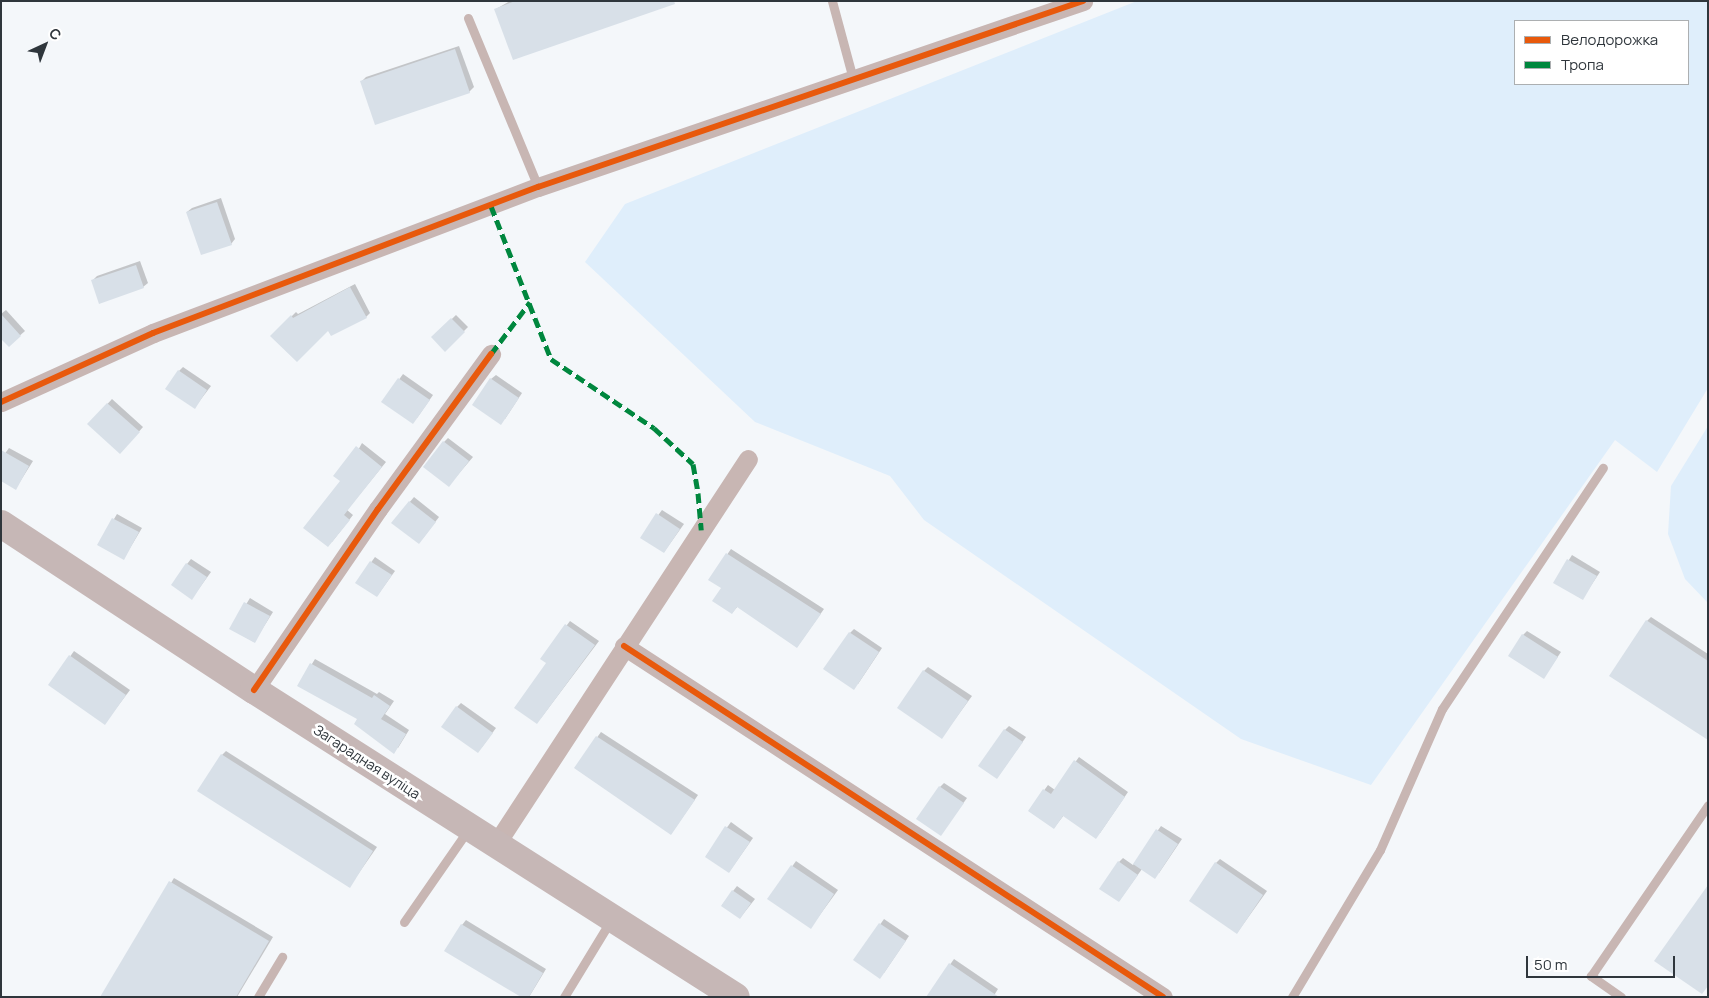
<!DOCTYPE html>
<meta charset="utf-8">
<style>
body{margin:0}
#map{position:relative;width:1709px;height:998px;overflow:hidden;background:#f4f7fa;font-family:Manrope,sans-serif}
div>[style]{position:absolute}
[style*='--x']{left:calc(var(--x)*1px);top:calc(var(--y)*1px);width:calc(var(--w)*1px);rotate:calc(var(--a)*1deg)}
.green>*{inset:0;background:#dfeefb}
.shadow>*{inset:0;background:#0003}
.building>*{inset:0;background:#d8e0e8}
.lane>*{height:9px;margin:-4.5px;padding:0 4.5px;transform-origin:4.5px;border-radius:4.5px;background:#c8b6b3}
.street>*{height:19px;margin:-9.5px;padding:0 9.5px;transform-origin:9.5px;border-radius:9.5px;background:#c8b6b3}
.primary>*{height:28px;margin:-14px;padding:0 14px;transform-origin:14px;border-radius:14px;background:#c6b7b6}
.quiet>*{height:5px;margin-top:-2.5px;transform-origin:0;background:repeating-linear-gradient(90deg,#00873e 0 10px,transparent 0 15px)}
.cycleway>*{height:6px;margin:-3px;padding:0 3px;transform-origin:3px;border-radius:3px;background:#e8590c}
span{translate:-50% -50%;white-space:nowrap;text-align:center;line-height:1.15;-webkit-text-stroke:5px #fff;paint-order:stroke}
.street-label{font-size:14px;color:#2f363c}
.frame{position:absolute;inset:0;border:2px solid #2f363c;pointer-events:none}
.legend{position:absolute;left:1514px;top:20px;width:175px;height:65px;box-sizing:border-box;background:#fff;border:1px solid #acafb1;margin:0;padding:6px 9px;list-style:none;font-size:15px;color:#2f363c}
.legend li{display:flex;align-items:center;gap:10px;height:25px}
.legend b{width:25px;border:1px solid #acafb1}
.north{position:absolute;left:20px;top:20px;width:50px;height:50px;-webkit-text-stroke:4px #fff;paint-order:stroke;rotate:43deg;font-size:14px;font-weight:700;line-height:20px;text-align:center;color:#2f363c}
.north::after{content:'';display:block;margin:auto;width:18px;height:22px;background:#2f363c;clip-path:polygon(50% 0,100% 100%,50% 72%,0 100%)}
.scale{position:absolute;left:1526px;top:956px;width:149px;height:22px;box-sizing:border-box;border:2px solid #2f363c;border-top:0;padding-left:6px;font-size:15px;line-height:18px;white-space:nowrap;color:#2f363c;-webkit-text-stroke:4px #fff;paint-order:stroke}
</style>
<div id="map">
<div class="green">
<div style="clip-path:polygon(evenodd,1137px 1px,1708px 1px,1708px 388px,1657px 472px,1615px 440px,1371px 785px,1241px 739px,924px 520px,890px 476px,755px 422px,585px 262px,625px 204px,1137px 1px,1515px 21px,1688px 21px,1688px 84px,1515px 84px,1515px 21px)"></div>
<div style="clip-path:polygon(1708px 426px,1708px 603px,1685px 579px,1668px 534px,1671px 486px)"></div>
</div>
<div class="shadow">
<div style="clip-path:polygon(510px 1px,676px 1px,514px 59px,496px 9px)"></div>
<div style="clip-path:polygon(459px 46px,474px 87px,469px 92px,361px 82px,366px 77px)"></div>
<div style="clip-path:polygon(221px 198px,235px 239px,231px 244px,187px 212px,192px 208px)"></div>
<div style="clip-path:polygon(140px 261px,148px 283px,143px 287px,93px 280px,97px 276px)"></div>
<div style="clip-path:polygon(355px 284px,370px 313px,366px 317px,329px 329px,272px 336px,296px 312px,298px 314px)"></div>
<div style="clip-path:polygon(6px 310px,25px 331px,9px 345px,1px 337px,1px 314px)"></div>
<div style="clip-path:polygon(456px 315px,468px 327px,445px 350px,433px 337px)"></div>
<div style="clip-path:polygon(183px 367px,211px 386px,195px 407px,179px 371px)"></div>
<div style="clip-path:polygon(403px 374px,433px 395px,417px 418px,383px 402px)"></div>
<div style="clip-path:polygon(496px 375px,522px 393px,505px 419px,491px 379px)"></div>
<div style="clip-path:polygon(112px 399px,143px 427px,120px 453px,89px 424px)"></div>
<div style="clip-path:polygon(448px 438px,473px 457px,449px 485px,444px 442px)"></div>
<div style="clip-path:polygon(362px 443px,386px 462px,347px 510px,353px 515px,332px 542px,341px 481px)"></div>
<div style="clip-path:polygon(9px 448px,33px 461px,16px 488px,1px 459px)"></div>
<div style="clip-path:polygon(414px 497px,439px 517px,423px 538px,393px 522px)"></div>
<div style="clip-path:polygon(662px 510px,684px 524px,664px 552px,642px 537px)"></div>
<div style="clip-path:polygon(117px 514px,142px 528px,124px 558px,99px 544px)"></div>
<div style="clip-path:polygon(731px 549px,824px 609px,797px 647px,738px 606px,732px 613px,723px 588px,710px 579px)"></div>
<div style="clip-path:polygon(1572px 555px,1600px 572px,1582px 599px,1555px 582px)"></div>
<div style="clip-path:polygon(375px 557px,395px 571px,377px 596px,357px 582px)"></div>
<div style="clip-path:polygon(191px 559px,211px 572px,192px 598px,187px 564px)"></div>
<div style="clip-path:polygon(250px 598px,273px 612px,254px 642px,231px 629px)"></div>
<div style="clip-path:polygon(1651px 617px,1708px 654px,1708px 739px,1647px 621px)"></div>
<div style="clip-path:polygon(570px 621px,599px 641px,541px 718px,548px 662px,542px 658px)"></div>
<div style="clip-path:polygon(854px 629px,882px 648px,858px 684px,850px 633px)"></div>
<div style="clip-path:polygon(1527px 631px,1561px 652px,1544px 677px,1523px 635px)"></div>
<div style="clip-path:polygon(74px 651px,130px 690px,105px 723px,50px 685px)"></div>
<div style="clip-path:polygon(315px 659px,377px 694px,379px 692px,394px 701px,385px 714px,409px 730px,398px 748px,359px 719px,299px 685px)"></div>
<div style="clip-path:polygon(928px 667px,972px 696px,942px 737px,924px 671px)"></div>
<div style="clip-path:polygon(461px 703px,496px 728px,482px 747px,457px 707px)"></div>
<div style="clip-path:polygon(1009px 726px,1026px 737px,997px 778px,1005px 730px)"></div>
<div style="clip-path:polygon(601px 732px,698px 795px,671px 834px,575px 768px)"></div>
<div style="clip-path:polygon(226px 751px,377px 847px,349px 887px,222px 755px)"></div>
<div style="clip-path:polygon(1079px 757px,1128px 792px,1100px 833px,1064px 815px,1054px 828px,1029px 811px,1048px 785px,1055px 790px)"></div>
<div style="clip-path:polygon(944px 783px,967px 798px,941px 834px,940px 787px)"></div>
<div style="clip-path:polygon(731px 822px,753px 838px,729px 872px,706px 856px)"></div>
<div style="clip-path:polygon(1161px 826px,1182px 839px,1159px 873px,1142px 869px,1119px 901px,1119px 862px,1123px 858px,1133px 865px)"></div>
<div style="clip-path:polygon(1220px 859px,1267px 891px,1237px 933px,1216px 863px)"></div>
<div style="clip-path:polygon(796px 861px,838px 890px,811px 927px,769px 899px)"></div>
<div style="clip-path:polygon(174px 878px,273px 937px,237px 997px,101px 997px)"></div>
<div style="clip-path:polygon(737px 886px,755px 899px,740px 918px,722px 905px)"></div>
<div style="clip-path:polygon(884px 919px,909px 936px,884px 973px,855px 960px)"></div>
<div style="clip-path:polygon(466px 920px,546px 969px,529px 997px,462px 925px)"></div>
<div style="clip-path:polygon(954px 959px,998px 989px,993px 997px,927px 997px)"></div>
</div>
<div class="building">
<div style="clip-path:polygon(515px 1px,674px 1px,675px 4px,513px 60px,494px 9px)"></div>
<div style="clip-path:polygon(455px 49px,470px 93px,375px 125px,360px 81px)"></div>
<div style="clip-path:polygon(217px 202px,232px 245px,201px 255px,186px 212px)"></div>
<div style="clip-path:polygon(136px 265px,144px 288px,99px 304px,91px 280px)"></div>
<div style="clip-path:polygon(350px 287px,367px 318px,331px 336px,328px 331px,297px 362px,270px 336px,291px 315px,293px 318px)"></div>
<div style="clip-path:polygon(1px 314px,21px 336px,9px 347px,1px 339px)"></div>
<div style="clip-path:polygon(451px 318px,465px 332px,445px 352px,431px 337px)"></div>
<div style="clip-path:polygon(178px 370px,207px 390px,195px 409px,165px 389px)"></div>
<div style="clip-path:polygon(398px 378px,430px 400px,413px 424px,381px 402px)"></div>
<div style="clip-path:polygon(490px 378px,519px 398px,501px 425px,472px 405px)"></div>
<div style="clip-path:polygon(107px 403px,140px 432px,120px 454px,87px 424px)"></div>
<div style="clip-path:polygon(443px 441px,469px 461px,449px 487px,423px 467px)"></div>
<div style="clip-path:polygon(356px 446px,382px 467px,344px 515px,350px 520px,328px 547px,303px 528px,340px 481px,333px 476px)"></div>
<div style="clip-path:polygon(1px 450px,29px 466px,16px 490px,1px 481px)"></div>
<div style="clip-path:polygon(409px 501px,436px 522px,419px 544px,391px 523px)"></div>
<div style="clip-path:polygon(656px 513px,680px 529px,664px 553px,640px 538px)"></div>
<div style="clip-path:polygon(112px 518px,139px 532px,124px 560px,97px 545px)"></div>
<div style="clip-path:polygon(726px 553px,821px 614px,797px 648px,737px 607px,732px 614px,712px 601px,721px 588px,708px 580px)"></div>
<div style="clip-path:polygon(1567px 559px,1597px 576px,1583px 600px,1553px 583px)"></div>
<div style="clip-path:polygon(370px 561px,392px 575px,377px 597px,355px 583px)"></div>
<div style="clip-path:polygon(186px 563px,207px 577px,192px 600px,171px 585px)"></div>
<div style="clip-path:polygon(244px 602px,270px 616px,255px 643px,229px 629px)"></div>
<div style="clip-path:polygon(1646px 620px,1708px 661px,1708px 740px,1609px 676px)"></div>
<div style="clip-path:polygon(565px 624px,595px 645px,537px 724px,514px 708px,546px 663px,540px 659px)"></div>
<div style="clip-path:polygon(849px 632px,879px 652px,854px 690px,823px 669px)"></div>
<div style="clip-path:polygon(1522px 634px,1558px 657px,1544px 679px,1508px 656px)"></div>
<div style="clip-path:polygon(69px 655px,126px 695px,105px 725px,48px 685px)"></div>
<div style="clip-path:polygon(310px 663px,372px 698px,374px 695px,390px 706px,381px 719px,406px 734px,394px 754px,354px 724px,357px 719px,297px 686px)"></div>
<div style="clip-path:polygon(923px 670px,968px 701px,942px 739px,897px 708px)"></div>
<div style="clip-path:polygon(456px 706px,493px 733px,478px 753px,441px 727px)"></div>
<div style="clip-path:polygon(1004px 729px,1023px 742px,997px 779px,978px 766px)"></div>
<div style="clip-path:polygon(596px 736px,695px 800px,671px 835px,574px 768px)"></div>
<div style="clip-path:polygon(221px 754px,373px 851px,350px 888px,197px 791px)"></div>
<div style="clip-path:polygon(1074px 760px,1125px 797px,1096px 839px,1063px 816px,1054px 829px,1028px 811px,1043px 789px,1051px 794px)"></div>
<div style="clip-path:polygon(939px 786px,964px 803px,941px 836px,916px 819px)"></div>
<div style="clip-path:polygon(725px 826px,750px 842px,729px 873px,705px 857px)"></div>
<div style="clip-path:polygon(1156px 829px,1178px 844px,1155px 879px,1133px 864px)"></div>
<div style="clip-path:polygon(1118px 861px,1138px 875px,1119px 902px,1099px 889px)"></div>
<div style="clip-path:polygon(1215px 862px,1263px 895px,1237px 934px,1189px 901px)"></div>
<div style="clip-path:polygon(791px 865px,834px 894px,811px 929px,767px 899px)"></div>
<div style="clip-path:polygon(169px 881px,269px 941px,236px 997px,100px 997px)"></div>
<div style="clip-path:polygon(1708px 885px,1708px 986px,1702px 994px,1654px 961px)"></div>
<div style="clip-path:polygon(732px 890px,751px 903px,740px 919px,721px 906px)"></div>
<div style="clip-path:polygon(879px 923px,906px 941px,880px 979px,853px 960px)"></div>
<div style="clip-path:polygon(461px 924px,543px 973px,529px 997px,521px 997px,444px 951px)"></div>
<div style="clip-path:polygon(949px 963px,999px 997px,926px 997px)"></div>
</div>
<div class="lane">
<div style="--x:832;--y:1;--w:81;--a:74.9"></div>
<div style="--x:468;--y:18;--w:183;--a:67.5"></div>
<div style="--x:404;--y:922;--w:112;--a:-55.2"></div>
<div style="--x:258;--y:997;--w:47;--a:-59"></div>
<div style="--x:564;--y:997;--w:90;--a:-58.6"></div>
<div style="--x:1292;--y:997;--w:171;--a:-59.1"></div>
<div style="--x:1380;--y:850;--w:154;--a:-66.3"></div>
<div style="--x:1442;--y:709;--w:290;--a:-56.3"></div>
<div style="--x:1621;--y:997;--w:37;--a:-145"></div>
<div style="--x:1591;--y:976;--w:207;--a:-55.6"></div>
</div>
<div class="street">
<div style="--x:1;--y:402;--w:167;--a:-24.4"></div>
<div style="--x:153;--y:333;--w:412;--a:-20.8"></div>
<div style="--x:538;--y:187;--w:576;--a:-18.84"></div>
<div style="--x:624;--y:646;--w:643;--a:33.07"></div>
<div style="--x:254;--y:690;--w:219;--a:-55.6"></div>
<div style="--x:378;--y:509;--w:192;--a:-53.9"></div>
<div style="--x:496;--y:844;--w:460;--a:-56.8"></div>
</div>
<div class="primary">
<div style="--x:1;--y:524;--w:303;--a:33.3"></div>
<div style="--x:254;--y:690;--w:571;--a:32.49"></div>
</div>
<div class="quiet">
<div style="--x:491;--y:206;--w:164;--a:68.6"></div>
<div style="--x:551;--y:359;--w:124;--a:33.8"></div>
<div style="--x:654;--y:428;--w:53;--a:42.7"></div>
<div style="--x:693;--y:464;--w:29;--a:80"></div>
<div style="--x:698;--y:493;--w:37;--a:85"></div>
<div style="--x:491;--y:354;--w:65;--a:-53.1"></div>
</div>
<div class="cycleway">
<div style="--x:1;--y:402;--w:167;--a:-24.4"></div>
<div style="--x:153;--y:333;--w:412;--a:-20.8"></div>
<div style="--x:538;--y:187;--w:576;--a:-18.84"></div>
<div style="--x:624;--y:646;--w:643;--a:33.07"></div>
<div style="--x:254;--y:690;--w:219;--a:-55.6"></div>
<div style="--x:378;--y:509;--w:192;--a:-53.9"></div>
</div>
<div class="street-label">
<span style="left:367px;top:762px;rotate:33deg">Загарадная вуліца</span>
</div>
<div class="frame"></div>
<ul class="legend">
<li><b style="height:6px;background:#e8590c"></b>Велодорожка</li>
<li><b style="height:6px;background:#00873e"></b>Тропа</li>
</ul>
<div class="north">С</div>
<div class="scale">50 m</div>
</div>
